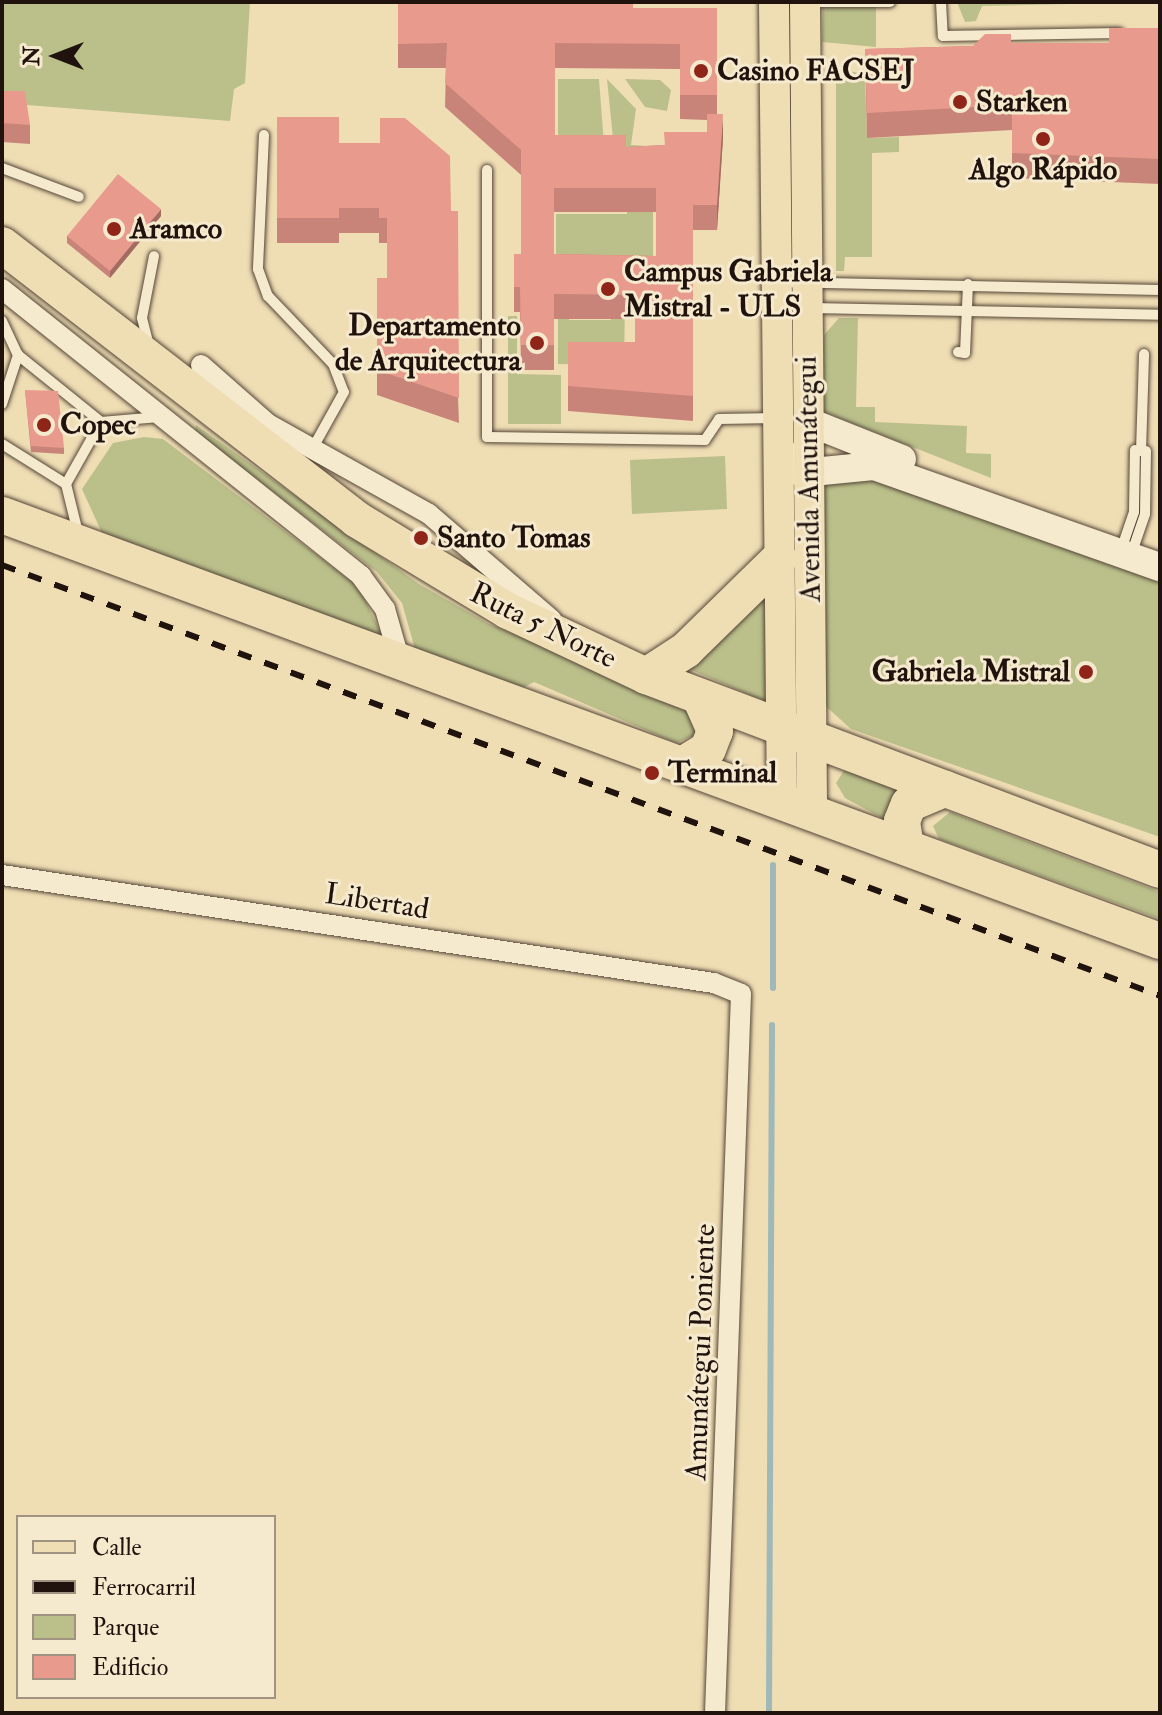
<!DOCTYPE html>
<meta charset="utf-8">
<style>
body{margin:0}
#map{position:relative;width:1162px;height:1715px;overflow:hidden;background:#efddb4;font-family:"IM FELL Double Pica",serif}
div>[style]{position:absolute}
[style*='--x']{left:calc(var(--x)*1px);top:calc(var(--y)*1px);width:calc(var(--w)*1px);rotate:calc(var(--a)*1deg)}
.green>*{inset:0;background:#bbc08b}
.stream>*{height:6px;margin:-3px;padding:0 3px;transform-origin:3px;border-radius:3px;background:#9eb9b8}
.roads{filter:drop-shadow(0 0 2px #544638) drop-shadow(0 0 2px #544638)}
.lane>*{height:10px;margin:-5px;padding:0 5px;transform-origin:5px;border-radius:5px;background:#f5e9ce}
.street>*{height:20px;margin:-10px;padding:0 10px;transform-origin:10px;border-radius:10px;background:#f5e9ce}
.secondary>*{height:28px;margin:-14px;padding:0 14px;transform-origin:14px;border-radius:14px;background:#f5e9ce}
.primary>*{height:30px;margin:-15px;padding:0 15px;transform-origin:15px;border-radius:15px;background:#efddb4}
.highway>*{height:36px;margin:-18px;padding:0 18px;transform-origin:18px;border-radius:18px;background:#efddb4}
.rail>*{height:6px;margin-top:-3px;transform-origin:0;background:repeating-linear-gradient(90deg,#20130e 0 14px,transparent 0 28px)}
.wall>*{inset:0;background:#c88479}
.shaded-wall>*{inset:0;background:#a26c63}
.building>*{inset:0;background:#e89a8d}
.dots>*{width:22px;height:22px;translate:-50% -50%;box-sizing:border-box;border:4px solid #f5e9ce;border-radius:50%}
span{translate:-50% -50%;white-space:nowrap;text-align:center;line-height:1.15;-webkit-text-stroke:6px #f5e9ce;paint-order:stroke}
.poi-label{font-size:30px;color:#20130e;font-weight:700}
.left{translate:0 -50%;text-align:left}
.right{translate:-100% -50%;text-align:right}
.street-label{font-size:30px;color:#20130e}
.frame{position:absolute;inset:0;border:4px solid #20130e;pointer-events:none}
.legend{position:absolute;left:16px;top:1515px;width:260px;height:184px;box-sizing:border-box;background:#f5e9ce;border:2px solid #a09381;margin:0;padding:10px 14px;list-style:none;font-size:24px;color:#20130e}
.legend li{display:flex;align-items:center;gap:16px;height:40px}
.legend b{width:40px;border:2px solid #a09381}
.north{position:absolute;left:16px;top:16px;width:80px;height:80px;-webkit-text-stroke:6px #f5e9ce;paint-order:stroke;rotate:270deg;font-size:22px;font-weight:700;line-height:32px;text-align:center;color:#20130e}
.north::after{content:'';display:block;margin:auto;width:28px;height:36px;background:#20130e;clip-path:polygon(50% 0,100% 100%,50% 72%,0 100%)}
</style>
<div id="map">
<div class="green">
<div style="clip-path:polygon(2px 2px,250px 2px,245px 83px,234px 89px,230px 121px,2px 103px)"></div>
<div style="clip-path:polygon(957px 2px,1157px 2px,982px 6px,976px 21px,965px 22px)"></div>
<div style="clip-path:polygon(823px 6px,876px 6px,876px 47px,822px 42px)"></div>
<div style="clip-path:polygon(836px 69px,865px 74px,867px 138px,899px 137px,899px 152px,872px 153px,872px 257px,845px 257px,844px 271px,836px 271px)"></div>
<div style="clip-path:polygon(558px 79px,599px 79px,605px 158px,558px 158px)"></div>
<div style="clip-path:polygon(607px 79px,636px 109px,631px 145px,646px 146px,615px 158px)"></div>
<div style="clip-path:polygon(625px 79px,660px 80px,671px 90px,667px 111px,645px 107px)"></div>
<div style="clip-path:polygon(628px 185px,653px 185px,653px 260px,556px 274px,556px 214px,627px 214px)"></div>
<div style="clip-path:polygon(611px 303px,625px 303px,624px 365px,558px 364px,558px 315px,569px 309px,569px 320px,611px 320px)"></div>
<div style="clip-path:polygon(508px 316px,517px 316px,517px 374px,561px 375px,561px 424px,508px 424px)"></div>
<div style="clip-path:polygon(839px 318px,858px 318px,856px 407px,875px 407px,875px 422px,967px 426px,966px 453px,991px 454px,991px 478px,824px 412px,824px 335px)"></div>
<div style="clip-path:polygon(196px 425px,419px 584px,489px 624px,694px 706px,696px 734px,676px 743px,534px 682px,519px 690px,415px 649px,402px 603px,377px 572px,195px 432px)"></div>
<div style="clip-path:polygon(144px 437px,163px 439px,359px 587px,383px 638px,102px 533px,82px 489px,113px 443px)"></div>
<div style="clip-path:polygon(725px 456px,727px 509px,632px 514px,630px 460px)"></div>
<div style="clip-path:polygon(863px 467px,1160px 583px,1160px 837px,851px 729px,820px 701px,818px 480px)"></div>
<div style="clip-path:polygon(769px 587px,771px 704px,685px 667px)"></div>
<div style="clip-path:polygon(847px 766px,911px 788px,893px 824px,845px 798px,836px 783px)"></div>
<div style="clip-path:polygon(950px 812px,1160px 892px,1160px 919px,939px 839px,933px 826px)"></div>
</div>
<div class="stream">
<div style="--x:773;--y:988;--w:123;--a:-90"></div>
<div style="--x:769;--y:1713;--w:688;--a:-89.75"></div>
</div>
<div class="roads">
<div class="lane">
<div style="--x:807;--y:2;--w:83;--a:0"></div>
<div style="--x:941;--y:2;--w:34;--a:87"></div>
<div style="--x:943;--y:36;--w:176;--a:-1"></div>
<div style="--x:264;--y:135;--w:134;--a:92.6"></div>
<div style="--x:258;--y:269;--w:29;--a:70"></div>
<div style="--x:268;--y:296;--w:94;--a:46.3"></div>
<div style="--x:333;--y:364;--w:30;--a:69"></div>
<div style="--x:344;--y:392;--w:62;--a:119.1"></div>
<div style="--x:2;--y:168;--w:82;--a:20.6"></div>
<div style="--x:487;--y:170;--w:267;--a:90"></div>
<div style="--x:487;--y:437;--w:218;--a:0.8"></div>
<div style="--x:705;--y:440;--w:25;--a:-56"></div>
<div style="--x:719;--y:419;--w:57;--a:-1"></div>
<div style="--x:778;--y:282;--w:382;--a:1.2"></div>
<div style="--x:811;--y:308;--w:349;--a:1.1"></div>
<div style="--x:2;--y:321;--w:38;--a:65"></div>
<div style="--x:18;--y:355;--w:107;--a:38.9"></div>
<div style="--x:101;--y:422;--w:58;--a:-4.9"></div>
<div style="--x:149;--y:346;--w:29;--a:-104"></div>
<div style="--x:142;--y:318;--w:63;--a:-79"></div>
<div style="--x:958;--y:352;--w:7;--a:8"></div>
<div style="--x:965;--y:353;--w:69;--a:-87.5"></div>
<div style="--x:2;--y:404;--w:52;--a:-71.9"></div>
<div style="--x:2;--y:444;--w:75;--a:32"></div>
<div style="--x:66;--y:484;--w:50;--a:76.2"></div>
<div style="--x:1141;--y:451;--w:97;--a:-88.2"></div>
<div style="--x:66;--y:484;--w:71;--a:-60.6"></div>
<div style="--x:1121;--y:550;--w:40;--a:-71.1"></div>
<div style="--x:1134;--y:512;--w:62;--a:-89.1"></div>
<div style="--x:1131;--y:555;--w:43;--a:-71.1"></div>
<div style="--x:1145;--y:514;--w:63;--a:-89.1"></div>
</div>
<div class="street">
<div style="--x:2;--y:289;--w:460;--a:38.6"></div>
<div style="--x:361;--y:576;--w:41;--a:54"></div>
<div style="--x:385;--y:609;--w:58;--a:74.1"></div>
<div style="--x:201;--y:365;--w:89;--a:41.4"></div>
<div style="--x:268;--y:424;--w:184;--a:29.2"></div>
<div style="--x:429;--y:514;--w:162;--a:40.8"></div>
<div style="--x:2;--y:875;--w:720;--a:8.63"></div>
<div style="--x:714;--y:983;--w:29;--a:22"></div>
<div style="--x:741;--y:994;--w:719;--a:92.07"></div>
</div>
<div class="secondary">
<div style="--x:809;--y:422;--w:100;--a:21.7"></div>
<div style="--x:778;--y:447;--w:35;--a:47"></div>
<div style="--x:802;--y:473;--w:72;--a:-5.6"></div>
<div style="--x:874;--y:466;--w:303;--a:19.5"></div>
</div>
<div class="primary">
<div style="--x:774;--y:2;--w:799;--a:89.43"></div>
<div style="--x:805;--y:2;--w:810;--a:89.5"></div>
</div>
<div class="highway">
<div style="--x:2;--y:245;--w:448;--a:37.7"></div>
<div style="--x:356;--y:519;--w:178;--a:31.2"></div>
<div style="--x:508;--y:611;--w:153;--a:25.2"></div>
<div style="--x:646;--y:676;--w:549;--a:20.68"></div>
<div style="--x:2;--y:515;--w:1234;--a:20.2"></div>
<div style="--x:646;--y:676;--w:48;--a:-33"></div>
<div style="--x:686;--y:650;--w:130;--a:-44.4"></div>
<div style="--x:684;--y:764;--w:28;--a:-32"></div>
<div style="--x:708;--y:749;--w:19;--a:-69"></div>
<div style="--x:715;--y:731;--w:37;--a:-114"></div>
<div style="--x:906;--y:847;--w:26;--a:-99"></div>
<div style="--x:902;--y:821;--w:18;--a:-68"></div>
<div style="--x:909;--y:804;--w:39;--a:-23"></div>
</div>
</div>
<div class="rail">
<div style="--x:2;--y:565;--w:1236;--a:20.41"></div>
</div>
<div class="wall">
<div style="clip-path:polygon(evenodd,398px 2px,633px 8px,717px 8px,717px 114px,723px 138px,717px 230px,693px 230px,693px 421px,568px 411px,568px 342px,635px 342px,635px 319px,554px 319px,554px 370px,521px 370px,520px 312px,514px 312px,514px 287px,521px 254px,521px 175px,445px 107px,446px 68px,398px 68px,398px 2px,555px 68px,680px 69px,680px 119px,707px 120px,707px 132px,664px 145px,626px 147px,555px 135px,555px 68px,398px 2px,554px 212px,656px 212px,656px 256px,554px 254px,554px 212px)"></div>
<div style="clip-path:polygon(1160px 28px,1160px 184px,1012px 178px,1012px 130px,867px 138px,865px 49px,973px 46px,1011px 43px,1109px 43px)"></div>
<div style="clip-path:polygon(2px 91px,30px 125px,30px 144px,2px 142px)"></div>
<div style="clip-path:polygon(277px 117px,339px 143px,451px 211px,459px 423px,377px 395px,377px 278px,387px 278px,387px 243px,379px 243px,379px 233px,339px 233px,339px 243px,277px 243px)"></div>
<div style="clip-path:polygon(161px 216px,110px 278px,67px 243px,67px 236px)"></div>
<div style="clip-path:polygon(25px 390px,64px 448px,64px 454px,31px 452px)"></div>
</div>
<div class="shaded-wall">
<div style="clip-path:polygon(723px 114px,723px 138px,717px 230px,717px 205px)"></div>
<div style="clip-path:polygon(161px 209px,161px 216px,110px 278px,110px 271px)"></div>
</div>
<div class="building">
<div style="clip-path:polygon(evenodd,398px 2px,633px 2px,633px 8px,717px 8px,717px 95px,680px 95px,680px 44px,555px 43px,555px 135px,626px 135px,626px 147px,665px 145px,664px 132px,707px 132px,707px 114px,723px 114px,717px 205px,693px 205px,693px 396px,568px 386px,568px 342px,635px 342px,635px 295px,554px 294px,554px 345px,521px 345px,520px 287px,514px 287px,514px 254px,521px 254px,521px 150px,445px 83px,447px 43px,398px 44px,398px 2px,554px 188px,656px 188px,656px 256px,554px 254px,554px 188px)"></div>
<div style="clip-path:polygon(1109px 28px,1160px 28px,1160px 159px,1012px 153px,1012px 105px,867px 113px,865px 49px,973px 46px,985px 34px,1011px 34px,1011px 43px,1109px 43px)"></div>
<div style="clip-path:polygon(2px 91px,25px 91px,30px 125px,2px 123px)"></div>
<div style="clip-path:polygon(277px 117px,339px 117px,339px 143px,380px 143px,380px 118px,405px 118px,450px 156px,451px 211px,458px 211px,459px 398px,377px 370px,377px 278px,387px 278px,387px 218px,379px 218px,379px 208px,339px 208px,339px 218px,277px 218px)"></div>
<div style="clip-path:polygon(118px 174px,161px 209px,110px 271px,67px 236px)"></div>
<div style="clip-path:polygon(25px 390px,58px 391px,64px 448px,31px 446px)"></div>
</div>
<div class="dots">
<div style="left:701px;top:71px;background:#8f2418"></div>
<div style="left:960px;top:102px;background:#8f2418"></div>
<div style="left:1043px;top:139px;background:#8f2418"></div>
<div style="left:114px;top:229px;background:#8f2418"></div>
<div style="left:608px;top:289px;background:#8f2418"></div>
<div style="left:537px;top:343px;background:#8f2418"></div>
<div style="left:44px;top:425px;background:#8f2418"></div>
<div style="left:421px;top:538px;background:#8f2418"></div>
<div style="left:1086px;top:672px;background:#8f2418"></div>
<div style="left:652px;top:773px;background:#8f2418"></div>
</div>
<div class="poi-label">
<span class="left" style="left:717px;top:71px">Casino FACSEJ</span>
<span class="left" style="left:976px;top:102px">Starken</span>
<span style="left:1043px;top:170px">Algo Rápido</span>
<span class="left" style="left:130px;top:229px">Aramco</span>
<span class="left" style="left:624px;top:289px">Campus Gabriela<br>Mistral - ULS</span>
<span class="right" style="left:521px;top:343px">Departamento<br>de Arquitectura</span>
<span class="left" style="left:60px;top:425px">Copec</span>
<span class="left" style="left:437px;top:538px">Santo Tomas</span>
<span class="right" style="left:1070px;top:672px">Gabriela Mistral</span>
<span class="left" style="left:668px;top:773px">Terminal</span>
</div>
<div class="street-label">
<span style="left:809px;top:479px;rotate:-91deg">Avenida Amunátegui</span>
<span style="left:543px;top:626px;rotate:26deg">Ruta 5 Norte</span>
<span style="left:377px;top:902px;rotate:9deg">Libertad</span>
<span style="left:701px;top:1352px;rotate:-88deg">Amunátegui Poniente</span>
</div>
<div class="frame"></div>
<ul class="legend">
<li><b style="height:10px;background:#efddb4"></b>Calle</li>
<li><b style="height:10px;background:#20130e"></b>Ferrocarril</li>
<li><b style="height:22px;background:#bbc08b"></b>Parque</li>
<li><b style="height:22px;background:#e89a8d"></b>Edificio</li>
</ul>
<div class="north">N</div>
</div>
